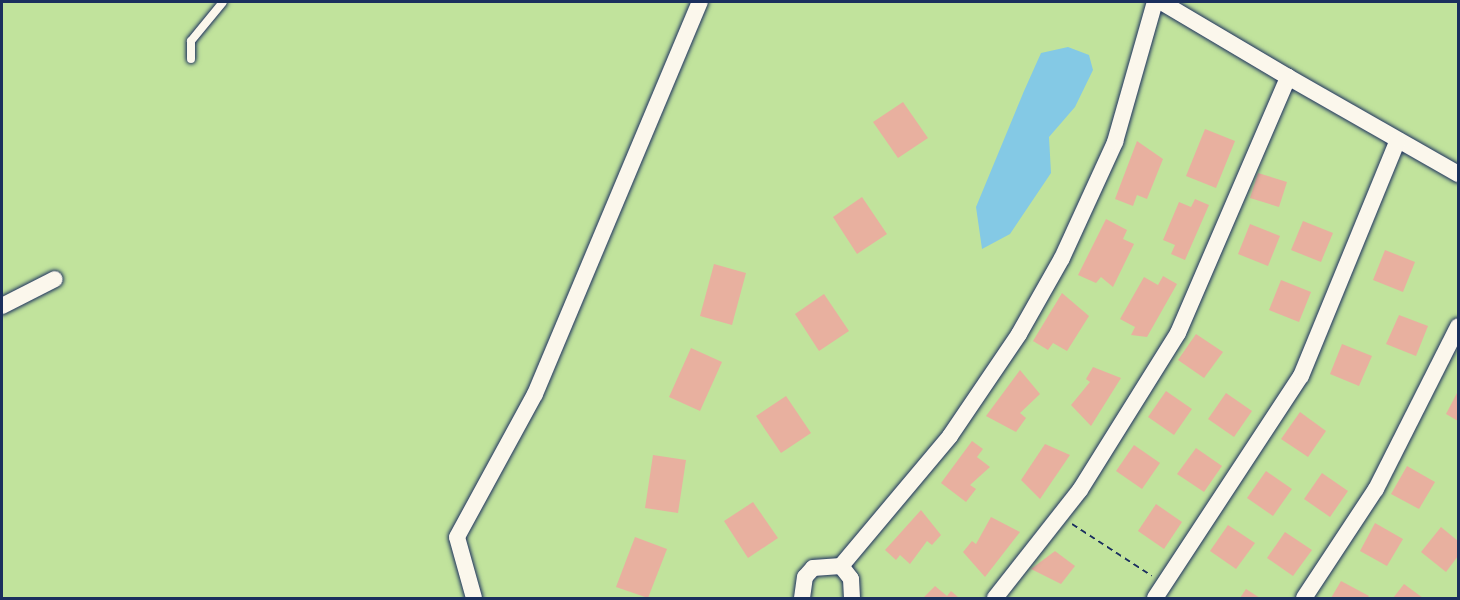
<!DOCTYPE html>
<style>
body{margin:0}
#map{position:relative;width:1460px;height:600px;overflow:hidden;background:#f7e9dd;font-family:Pangolin,sans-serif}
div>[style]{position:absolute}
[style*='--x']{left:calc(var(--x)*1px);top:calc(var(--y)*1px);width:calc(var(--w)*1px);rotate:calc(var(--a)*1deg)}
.green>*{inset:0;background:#c1e39c}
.water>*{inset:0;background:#84c9e5}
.building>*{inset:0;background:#e8b09f}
.path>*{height:2px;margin-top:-1px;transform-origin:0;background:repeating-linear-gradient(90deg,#1b2f5e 0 6px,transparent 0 10.5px)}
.roads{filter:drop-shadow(0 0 2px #1b2f5e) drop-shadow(0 0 2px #1b2f5e)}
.lane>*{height:8px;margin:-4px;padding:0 4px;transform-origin:4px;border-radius:4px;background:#fbf7ec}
.street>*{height:16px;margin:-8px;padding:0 8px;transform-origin:8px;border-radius:8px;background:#fbf7ec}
span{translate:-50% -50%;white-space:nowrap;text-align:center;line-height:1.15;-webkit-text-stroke:5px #fbf7ec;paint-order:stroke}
.frame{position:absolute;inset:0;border:3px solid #1b2f5e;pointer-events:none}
</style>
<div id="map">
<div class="green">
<div style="clip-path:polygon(2px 2px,1458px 2px,1458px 598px,2px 598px)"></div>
</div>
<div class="water">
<div style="clip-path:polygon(1068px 47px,1089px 55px,1093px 70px,1075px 107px,1049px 137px,1051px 173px,1010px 234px,982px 249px,976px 207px,1024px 91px,1041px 53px)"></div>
</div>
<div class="building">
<div style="clip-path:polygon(903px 102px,928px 138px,898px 158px,873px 122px)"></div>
<div style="clip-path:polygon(1205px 129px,1235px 141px,1216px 188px,1186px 176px)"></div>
<div style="clip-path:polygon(1137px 141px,1163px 159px,1147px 199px,1137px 195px,1133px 206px,1115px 199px)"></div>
<div style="clip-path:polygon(1258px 173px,1287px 182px,1279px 207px,1250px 198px)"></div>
<div style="clip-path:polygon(862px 197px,887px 234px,857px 254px,833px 217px)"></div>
<div style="clip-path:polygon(1195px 199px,1209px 205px,1185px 260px,1171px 254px,1175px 245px,1163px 240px,1179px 202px,1191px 207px)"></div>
<div style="clip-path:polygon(1106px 219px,1127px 230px,1123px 239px,1134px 244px,1113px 287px,1101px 277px,1096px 283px,1078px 275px)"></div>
<div style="clip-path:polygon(1303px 221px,1333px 233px,1321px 262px,1291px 250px)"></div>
<div style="clip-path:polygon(1250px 224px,1280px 236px,1268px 266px,1238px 254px)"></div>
<div style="clip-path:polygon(1385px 250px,1415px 262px,1403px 292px,1373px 280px)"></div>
<div style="clip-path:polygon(714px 264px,746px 273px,732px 325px,700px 316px)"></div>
<div style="clip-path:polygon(1163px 276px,1177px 284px,1147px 337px,1131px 335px,1135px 327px,1120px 319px,1144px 277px,1158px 285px)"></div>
<div style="clip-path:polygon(1281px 280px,1311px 292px,1299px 322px,1269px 310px)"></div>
<div style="clip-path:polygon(1062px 293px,1089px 316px,1067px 351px,1053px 343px,1048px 350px,1033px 341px)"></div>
<div style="clip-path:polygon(824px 294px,849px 331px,819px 351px,795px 314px)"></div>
<div style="clip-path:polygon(1399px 315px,1428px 326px,1416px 356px,1386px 344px)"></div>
<div style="clip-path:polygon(1196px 334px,1223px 352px,1204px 378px,1178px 360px)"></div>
<div style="clip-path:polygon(1342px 344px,1372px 356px,1359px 386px,1330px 374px)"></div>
<div style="clip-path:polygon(691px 348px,722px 362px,700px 411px,669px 397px)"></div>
<div style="clip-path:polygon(1093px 367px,1121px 378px,1091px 426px,1071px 405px,1090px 382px,1086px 379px)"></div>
<div style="clip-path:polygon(1020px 370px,1040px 394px,1020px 413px,1026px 418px,1016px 432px,986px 416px)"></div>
<div style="clip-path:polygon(1166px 391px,1192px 409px,1174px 435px,1148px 417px)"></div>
<div style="clip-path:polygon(1458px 391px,1458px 421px,1446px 414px)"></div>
<div style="clip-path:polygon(1226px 393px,1252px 411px,1234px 437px,1208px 419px)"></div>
<div style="clip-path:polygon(786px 396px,811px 433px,781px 453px,756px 416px)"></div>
<div style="clip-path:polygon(1300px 412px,1326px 431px,1308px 457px,1281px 439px)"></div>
<div style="clip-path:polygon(972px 441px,983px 449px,977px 457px,990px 467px,970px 485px,976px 489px,966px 502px,941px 483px)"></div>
<div style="clip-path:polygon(1045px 444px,1070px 455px,1040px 499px,1021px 480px)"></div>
<div style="clip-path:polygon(1134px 445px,1160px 463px,1142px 489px,1116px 471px)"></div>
<div style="clip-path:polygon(1196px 448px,1222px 466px,1204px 492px,1177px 474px)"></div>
<div style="clip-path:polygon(653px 455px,686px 460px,678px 513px,645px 508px)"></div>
<div style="clip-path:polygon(1407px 466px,1435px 482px,1419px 509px,1391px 494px)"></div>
<div style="clip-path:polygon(1266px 471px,1292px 489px,1273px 516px,1247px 498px)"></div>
<div style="clip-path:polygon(1322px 473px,1348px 491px,1330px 517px,1304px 499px)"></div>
<div style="clip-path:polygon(753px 502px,778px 538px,748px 558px,724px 521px)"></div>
<div style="clip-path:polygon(1156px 504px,1182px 522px,1164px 549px,1138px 531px)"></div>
<div style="clip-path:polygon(921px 510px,941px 535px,932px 545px,927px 541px,910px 564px,900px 555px,896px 560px,885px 550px)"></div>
<div style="clip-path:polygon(991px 517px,1020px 532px,985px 577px,963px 552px,972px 541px,976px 544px)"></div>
<div style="clip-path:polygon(1375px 523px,1403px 539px,1387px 566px,1360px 551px)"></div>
<div style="clip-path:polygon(1228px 525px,1255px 543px,1236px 569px,1210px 551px)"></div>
<div style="clip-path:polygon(1441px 527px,1458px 541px,1458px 556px,1446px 572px,1421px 552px)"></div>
<div style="clip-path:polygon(1285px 532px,1312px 550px,1293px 576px,1267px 558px)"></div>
<div style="clip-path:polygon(635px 537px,667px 549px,648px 598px,616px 587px)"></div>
<div style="clip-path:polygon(1055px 551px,1075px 566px,1061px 584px,1031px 569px)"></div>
<div style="clip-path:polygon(1341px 581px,1369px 596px,1367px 598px,1331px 598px)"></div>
<div style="clip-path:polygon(1404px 584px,1423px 598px,1393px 598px)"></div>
<div style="clip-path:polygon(935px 586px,947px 596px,951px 591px,959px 598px,923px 598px)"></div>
<div style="clip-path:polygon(1246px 589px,1260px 598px,1240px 598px)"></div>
</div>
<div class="path">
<div style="--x:1072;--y:524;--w:95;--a:33"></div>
</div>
<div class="roads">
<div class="lane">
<div style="--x:191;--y:59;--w:18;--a:-90"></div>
<div style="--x:191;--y:41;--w:50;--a:-50.6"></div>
</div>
<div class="street">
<div style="--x:1288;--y:77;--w:196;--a:29.7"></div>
<div style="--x:2;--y:306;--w:59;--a:-27"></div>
<div style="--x:841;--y:566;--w:16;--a:52"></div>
<div style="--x:851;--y:579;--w:19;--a:87"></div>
<div style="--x:474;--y:598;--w:63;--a:-105.6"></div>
<div style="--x:457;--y:537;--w:163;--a:-61.4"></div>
<div style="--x:535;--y:394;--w:425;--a:-67.2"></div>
<div style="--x:802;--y:598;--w:21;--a:-82"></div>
<div style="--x:805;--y:577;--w:12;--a:-48"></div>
<div style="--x:813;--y:568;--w:28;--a:-4"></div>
<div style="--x:841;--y:566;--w:170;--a:-50"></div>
<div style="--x:950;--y:436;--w:123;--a:-55.9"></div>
<div style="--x:1019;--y:334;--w:87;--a:-60.5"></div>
<div style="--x:1062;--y:258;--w:128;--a:-65.4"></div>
<div style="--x:1115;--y:142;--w:146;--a:-74.1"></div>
<div style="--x:995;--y:598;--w:137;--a:-51.8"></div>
<div style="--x:1080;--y:490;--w:185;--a:-58"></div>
<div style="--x:1178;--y:333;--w:279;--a:-66.7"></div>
<div style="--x:1288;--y:77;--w:147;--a:-149.4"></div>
<div style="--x:1155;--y:598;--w:266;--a:-56.7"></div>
<div style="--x:1301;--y:376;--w:255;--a:-67.7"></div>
<div style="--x:1304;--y:598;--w:131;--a:-56.6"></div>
<div style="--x:1376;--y:489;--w:182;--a:-63.2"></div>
</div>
</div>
<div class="frame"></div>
</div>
